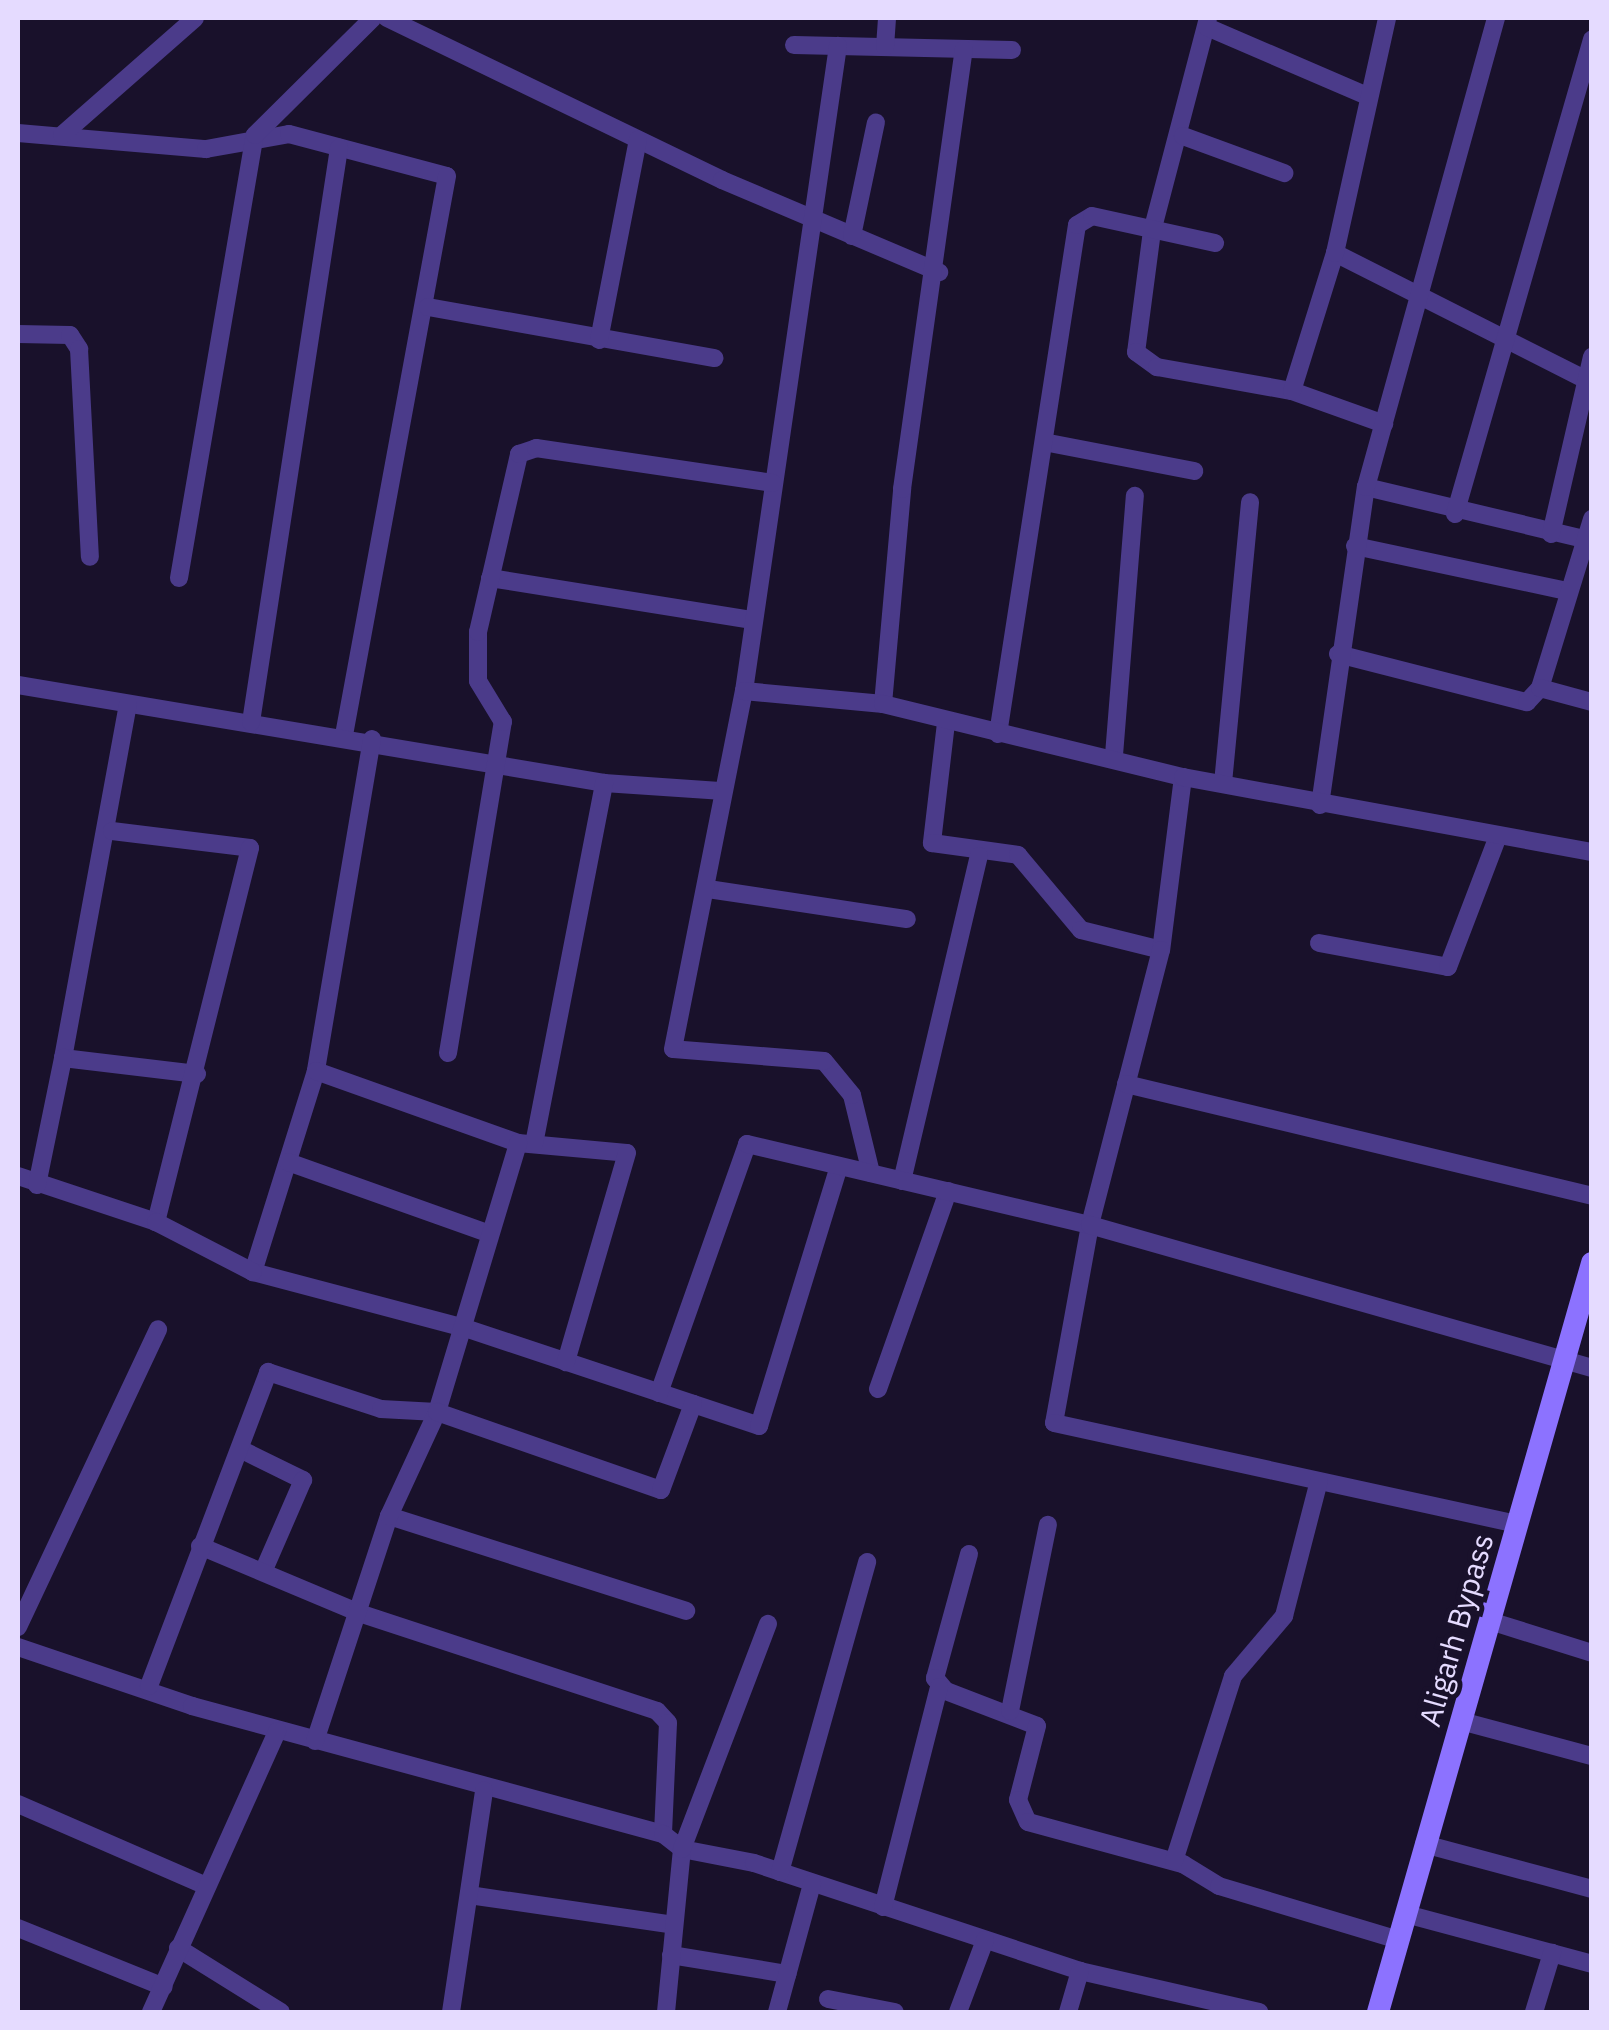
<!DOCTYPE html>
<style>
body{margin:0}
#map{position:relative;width:1609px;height:2030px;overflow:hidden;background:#19112b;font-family:"IBM Plex Sans",sans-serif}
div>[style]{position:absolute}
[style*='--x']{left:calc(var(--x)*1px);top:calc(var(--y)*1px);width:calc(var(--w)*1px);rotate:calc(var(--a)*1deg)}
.street>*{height:18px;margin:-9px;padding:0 9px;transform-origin:9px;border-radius:9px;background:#4b3b8a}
.secondary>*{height:22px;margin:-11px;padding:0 11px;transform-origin:11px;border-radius:11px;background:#8c72ff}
span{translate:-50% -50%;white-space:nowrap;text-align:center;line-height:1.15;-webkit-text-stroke:10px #19112b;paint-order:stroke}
.street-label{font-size:30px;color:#e5dbff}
.frame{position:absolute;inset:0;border:20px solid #e5dbff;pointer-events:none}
</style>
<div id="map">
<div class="street">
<div style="--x:387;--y:18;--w:372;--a:25.8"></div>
<div style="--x:722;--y:180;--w:236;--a:23"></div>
<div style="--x:1208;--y:18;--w:220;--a:104.7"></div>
<div style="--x:1152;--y:231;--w:122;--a:97.5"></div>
<div style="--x:1136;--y:352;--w:26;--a:36"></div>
<div style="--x:1157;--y:367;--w:137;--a:10.1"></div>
<div style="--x:1292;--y:391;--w:98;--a:19.7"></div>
<div style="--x:1207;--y:27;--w:172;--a:23.3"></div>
<div style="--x:794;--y:45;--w:218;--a:1.3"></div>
<div style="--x:885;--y:47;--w:29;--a:-86"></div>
<div style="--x:18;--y:133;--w:189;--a:4.9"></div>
<div style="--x:206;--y:149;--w:84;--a:-10.2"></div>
<div style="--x:289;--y:134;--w:163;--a:14.9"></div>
<div style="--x:447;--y:176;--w:568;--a:100.44"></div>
<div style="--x:62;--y:135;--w:177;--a:-41.3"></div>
<div style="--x:1183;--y:136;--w:108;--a:20.1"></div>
<div style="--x:852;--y:236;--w:116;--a:-78.1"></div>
<div style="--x:1335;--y:253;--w:288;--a:26.8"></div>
<div style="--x:428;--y:307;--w:291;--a:10.1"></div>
<div style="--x:18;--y:334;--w:52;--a:1.1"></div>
<div style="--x:70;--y:335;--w:17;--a:57"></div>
<div style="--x:79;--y:349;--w:208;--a:87"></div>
<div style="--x:599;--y:340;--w:204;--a:-79"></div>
<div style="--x:1292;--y:391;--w:145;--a:-72.7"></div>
<div style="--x:1335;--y:253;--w:241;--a:-77.5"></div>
<div style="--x:1049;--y:443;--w:148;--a:10.9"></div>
<div style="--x:1366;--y:487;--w:224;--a:13.4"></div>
<div style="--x:1455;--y:514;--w:494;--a:-73.9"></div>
<div style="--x:1551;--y:534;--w:182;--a:-77"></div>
<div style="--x:1355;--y:546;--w:216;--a:12"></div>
<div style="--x:179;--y:578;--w:449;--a:-80.3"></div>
<div style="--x:255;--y:135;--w:166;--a:-44.8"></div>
<div style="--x:490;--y:578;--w:266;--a:9.1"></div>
<div style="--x:1338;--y:654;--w:195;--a:14.3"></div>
<div style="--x:1527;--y:702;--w:19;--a:-47"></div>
<div style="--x:1540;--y:688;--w:177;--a:-72.9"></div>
<div style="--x:18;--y:685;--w:594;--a:9.49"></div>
<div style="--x:604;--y:783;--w:116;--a:3.9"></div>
<div style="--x:1540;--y:688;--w:54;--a:15.1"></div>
<div style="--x:744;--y:691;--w:652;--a:-81.71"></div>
<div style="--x:128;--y:704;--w:360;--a:100.4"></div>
<div style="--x:63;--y:1058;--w:135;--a:6.8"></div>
<div style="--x:883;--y:704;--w:216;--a:-84.9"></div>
<div style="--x:902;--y:489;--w:444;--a:-82"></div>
<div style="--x:251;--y:722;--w:581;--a:-81.28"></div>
<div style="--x:946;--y:723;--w:121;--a:96.7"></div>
<div style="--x:932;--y:843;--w:87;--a:7.9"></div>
<div style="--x:1018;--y:855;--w:98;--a:50"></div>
<div style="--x:1081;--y:930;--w:82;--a:14"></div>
<div style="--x:998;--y:734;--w:515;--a:-81.18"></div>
<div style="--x:1077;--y:225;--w:17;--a:-31"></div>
<div style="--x:1092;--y:216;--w:126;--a:12.4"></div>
<div style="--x:372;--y:739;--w:337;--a:99.6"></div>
<div style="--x:316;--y:1071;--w:211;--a:107.4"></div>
<div style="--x:253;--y:1272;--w:219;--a:14.8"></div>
<div style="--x:465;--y:1328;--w:310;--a:18.4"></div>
<div style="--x:759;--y:1426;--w:272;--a:-72.9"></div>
<div style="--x:1114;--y:755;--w:260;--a:-85.4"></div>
<div style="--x:1183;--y:777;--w:174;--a:97.2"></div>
<div style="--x:1161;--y:950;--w:284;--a:104.5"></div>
<div style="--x:1090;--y:1225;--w:201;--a:100.3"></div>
<div style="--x:1054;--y:1423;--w:475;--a:12.3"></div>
<div style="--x:1223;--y:783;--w:282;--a:-84.5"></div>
<div style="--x:1320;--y:805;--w:321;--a:-81.8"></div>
<div style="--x:1366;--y:487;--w:487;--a:-74.5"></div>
<div style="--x:112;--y:831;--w:139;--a:7"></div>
<div style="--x:250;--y:848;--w:386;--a:104.1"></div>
<div style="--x:708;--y:889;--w:201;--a:8.6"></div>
<div style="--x:1319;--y:943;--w:131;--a:10.5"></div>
<div style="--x:1448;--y:967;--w:140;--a:-69.1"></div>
<div style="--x:448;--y:1053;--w:336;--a:-80.6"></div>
<div style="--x:503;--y:722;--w:48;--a:-121.4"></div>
<div style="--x:478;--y:681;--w:49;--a:-90"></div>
<div style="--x:478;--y:632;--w:183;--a:-77"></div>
<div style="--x:519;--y:454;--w:18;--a:-19"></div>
<div style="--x:536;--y:448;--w:239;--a:8.4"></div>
<div style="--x:316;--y:1071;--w:214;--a:19.6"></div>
<div style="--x:518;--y:1143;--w:109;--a:5.2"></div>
<div style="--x:627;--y:1153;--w:218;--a:106.3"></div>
<div style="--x:1126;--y:1084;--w:479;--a:13.5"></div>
<div style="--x:534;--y:1144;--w:368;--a:-79"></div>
<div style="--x:288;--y:1162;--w:209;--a:19.6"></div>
<div style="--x:871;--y:1173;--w:80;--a:-103.7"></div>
<div style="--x:852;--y:1095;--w:44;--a:-129.5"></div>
<div style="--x:824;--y:1061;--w:151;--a:-175.5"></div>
<div style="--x:673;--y:1049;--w:365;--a:-78.8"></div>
<div style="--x:744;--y:691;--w:140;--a:5.3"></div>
<div style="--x:883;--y:704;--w:309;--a:13.7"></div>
<div style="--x:1183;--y:777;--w:416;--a:10.4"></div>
<div style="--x:18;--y:1176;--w:145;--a:18.4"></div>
<div style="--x:156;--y:1222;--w:109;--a:27.3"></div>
<div style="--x:902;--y:1181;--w:334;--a:-76.7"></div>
<div style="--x:37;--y:1185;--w:130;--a:-78.4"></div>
<div style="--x:878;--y:1389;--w:210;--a:-70.5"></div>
<div style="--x:659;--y:1393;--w:264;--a:-70.5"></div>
<div style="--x:747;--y:1144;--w:352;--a:13.3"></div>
<div style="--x:1090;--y:1225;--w:522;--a:15.9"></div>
<div style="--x:244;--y:1451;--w:66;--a:26.2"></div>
<div style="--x:303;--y:1480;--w:100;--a:113.5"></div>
<div style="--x:389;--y:1516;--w:312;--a:17.7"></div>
<div style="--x:200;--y:1546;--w:173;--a:22.8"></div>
<div style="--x:359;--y:1613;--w:314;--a:18.2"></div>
<div style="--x:657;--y:1711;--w:16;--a:47"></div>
<div style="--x:668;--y:1723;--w:111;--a:92.6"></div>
<div style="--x:969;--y:1554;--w:129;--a:105.3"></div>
<div style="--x:935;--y:1678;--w:17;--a:50"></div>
<div style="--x:946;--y:1691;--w:97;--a:21"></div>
<div style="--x:1037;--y:1726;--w:76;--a:104.4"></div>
<div style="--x:1018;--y:1800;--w:24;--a:66"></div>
<div style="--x:1028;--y:1822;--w:161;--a:15.2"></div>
<div style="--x:1183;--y:1864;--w:42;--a:31.4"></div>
<div style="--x:1219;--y:1886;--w:188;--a:16.7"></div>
<div style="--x:1490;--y:1621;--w:107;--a:17.4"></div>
<div style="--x:18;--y:1627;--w:329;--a:-64.8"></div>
<div style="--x:18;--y:1647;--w:184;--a:18.7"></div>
<div style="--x:192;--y:1706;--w:488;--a:15.2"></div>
<div style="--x:663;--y:1834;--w:24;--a:38"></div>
<div style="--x:682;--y:1849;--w:73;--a:11"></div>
<div style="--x:754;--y:1863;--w:343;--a:18.3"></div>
<div style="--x:1080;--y:1971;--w:184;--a:12.9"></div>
<div style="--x:149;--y:1686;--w:336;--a:-69.2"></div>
<div style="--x:268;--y:1372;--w:119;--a:18.1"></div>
<div style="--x:381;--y:1409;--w:56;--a:3.1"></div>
<div style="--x:437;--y:1412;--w:281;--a:-73.2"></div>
<div style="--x:1010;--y:1711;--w:190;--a:-78.5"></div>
<div style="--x:1461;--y:1721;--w:136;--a:15"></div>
<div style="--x:315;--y:1741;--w:237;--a:-71.8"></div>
<div style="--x:389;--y:1516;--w:115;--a:-65.2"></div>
<div style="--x:437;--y:1412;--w:237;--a:19.2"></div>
<div style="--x:661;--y:1490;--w:92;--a:-69.6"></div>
<div style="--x:18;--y:1804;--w:206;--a:23.5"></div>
<div style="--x:1424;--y:1844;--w:174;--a:15"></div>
<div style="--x:1174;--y:1861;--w:194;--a:-72.3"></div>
<div style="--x:1233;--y:1676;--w:79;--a:-49.6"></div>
<div style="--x:1284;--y:1616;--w:139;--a:-75.5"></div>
<div style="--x:780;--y:1872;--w:322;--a:-74.3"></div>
<div style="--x:469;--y:1895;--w:207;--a:8.3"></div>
<div style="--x:883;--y:1907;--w:227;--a:-75.7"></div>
<div style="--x:1406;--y:1914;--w:193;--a:15"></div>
<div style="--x:18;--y:1928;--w:157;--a:22"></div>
<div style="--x:178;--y:1948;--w:121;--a:31.9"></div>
<div style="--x:671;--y:1955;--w:118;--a:9.3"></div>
<div style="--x:828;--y:1999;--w:68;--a:11"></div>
<div style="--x:151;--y:2012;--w:308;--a:-65.8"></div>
<div style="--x:451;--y:2012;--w:224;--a:-81.5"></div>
<div style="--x:666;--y:2012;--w:164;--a:-84.4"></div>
<div style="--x:682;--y:1849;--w:241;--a:-69.1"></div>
<div style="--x:777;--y:2012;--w:133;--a:-74.7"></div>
<div style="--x:958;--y:2012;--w:77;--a:-69.4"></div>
<div style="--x:1068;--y:2012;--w:43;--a:-73.7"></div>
<div style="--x:1534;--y:2012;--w:62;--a:-73"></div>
</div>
<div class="secondary">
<div style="--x:1378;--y:2012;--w:779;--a:-74.05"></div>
</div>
<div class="street-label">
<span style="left:1456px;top:1630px;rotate:-74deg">Aligarh Bypass</span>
</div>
<div class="frame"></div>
</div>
